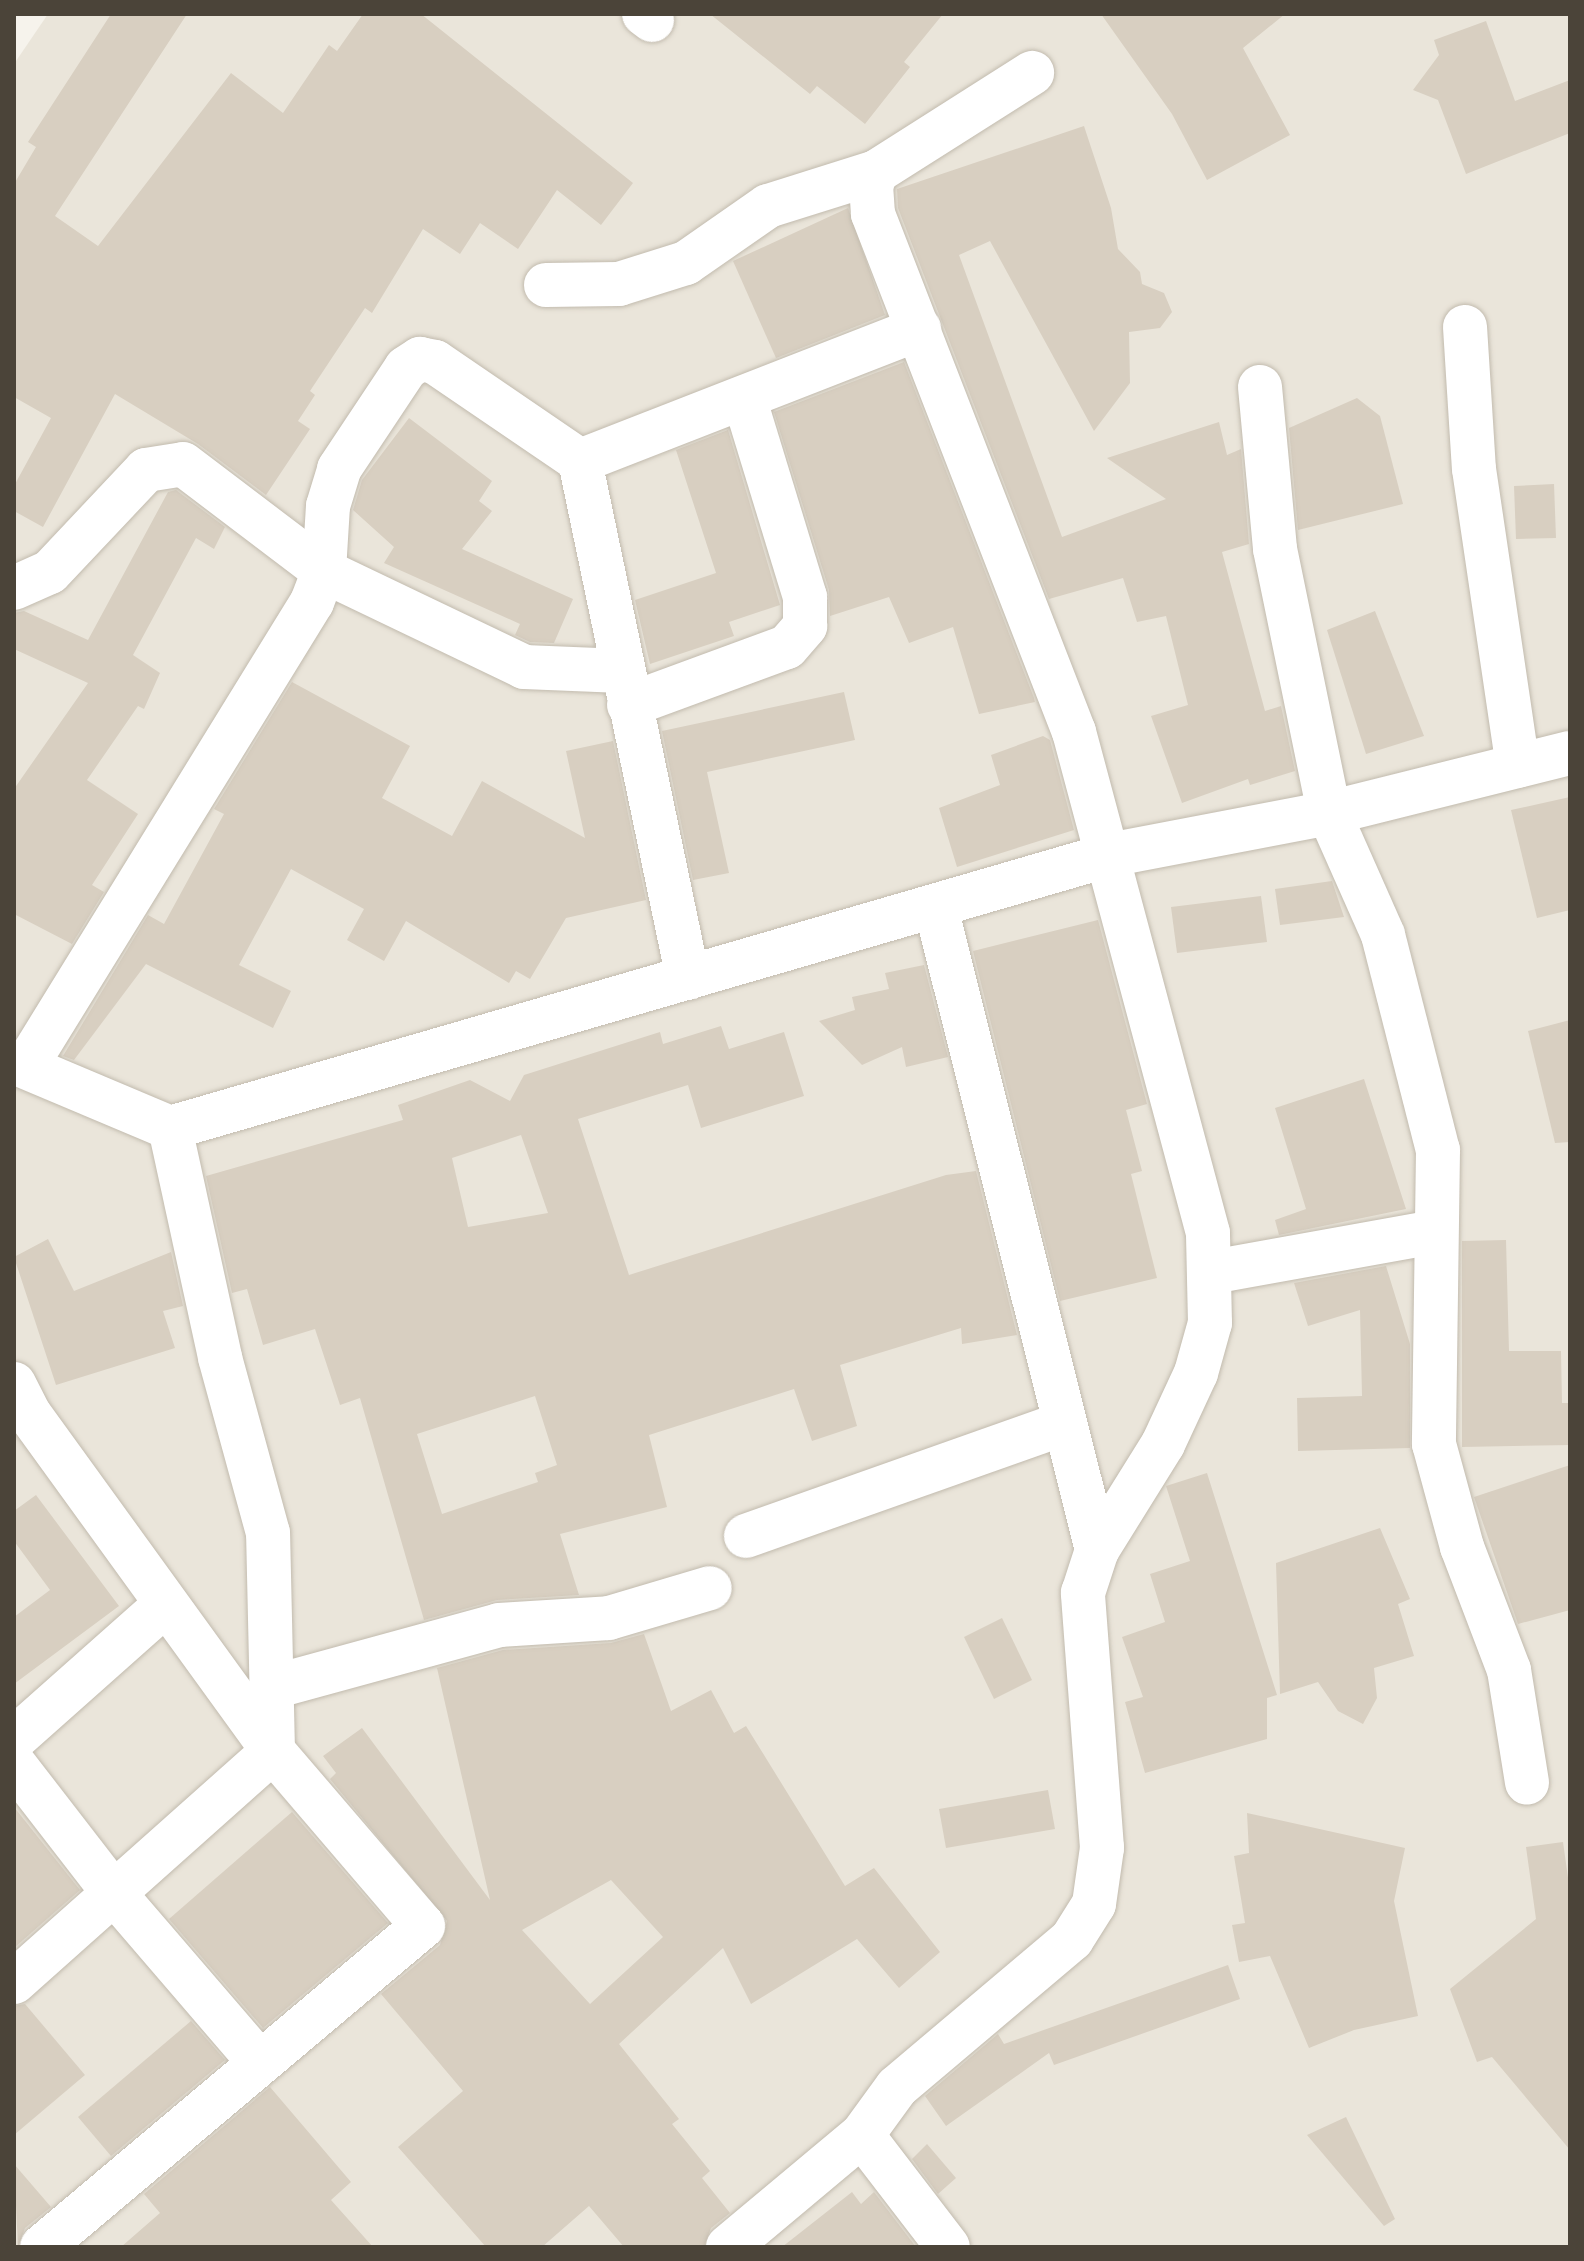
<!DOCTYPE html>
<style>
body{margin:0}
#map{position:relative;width:1584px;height:2261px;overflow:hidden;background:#f6f3ec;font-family:Cabin,sans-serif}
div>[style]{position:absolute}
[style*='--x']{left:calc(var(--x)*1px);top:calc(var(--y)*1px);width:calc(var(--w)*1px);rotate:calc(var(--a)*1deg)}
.residential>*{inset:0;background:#eae5da}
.building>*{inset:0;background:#d8cfc1}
.roads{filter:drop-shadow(0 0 2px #c2bbae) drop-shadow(0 0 2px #c2bbae)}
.street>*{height:44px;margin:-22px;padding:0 22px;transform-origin:22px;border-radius:22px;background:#fff}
span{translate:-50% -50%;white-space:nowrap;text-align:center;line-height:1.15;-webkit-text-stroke:8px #fff;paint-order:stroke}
.frame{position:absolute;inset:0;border:16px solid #4b4439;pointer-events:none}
</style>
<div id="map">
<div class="residential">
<div style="clip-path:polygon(48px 14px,1570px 14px,1570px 2247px,14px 2247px,14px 64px)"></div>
</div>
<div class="building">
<div style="clip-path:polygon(111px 14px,187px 14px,55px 216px,98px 246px,231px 73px,283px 113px,329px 45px,337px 51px,363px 14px,421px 14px,633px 183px,601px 225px,557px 190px,518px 249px,480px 223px,460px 254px,423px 229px,372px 313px,365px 308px,310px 391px,315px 395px,298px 421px,310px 429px,266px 495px,198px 444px,115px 394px,43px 527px,14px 511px,14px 486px,51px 418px,14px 397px,14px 184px,36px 147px,28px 142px)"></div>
<div style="clip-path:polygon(710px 14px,943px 14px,904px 62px,910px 67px,865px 124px,817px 86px,810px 94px)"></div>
<div style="clip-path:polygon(1101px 14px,1285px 14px,1243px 48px,1290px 135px,1207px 180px,1172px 114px)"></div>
<div style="clip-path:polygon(1486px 21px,1515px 101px,1570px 80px,1570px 133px,1466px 174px,1438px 100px,1413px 90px,1439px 55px,1434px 40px)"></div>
<div style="clip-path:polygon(1084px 126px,1111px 208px,1118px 249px,1140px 272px,1142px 284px,1164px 293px,1172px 312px,1160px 328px,1129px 332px,1130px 383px,1094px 431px,990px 241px,959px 255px,1062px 537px,1166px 499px,1107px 458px,1219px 422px,1227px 455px,1241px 449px,1249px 544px,1222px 552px,1265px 711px,1281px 706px,1295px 771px,1250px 785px,1248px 779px,1182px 803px,1151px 716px,1188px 705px,1166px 616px,1137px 622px,1123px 578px,1049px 599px,898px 208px,897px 189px)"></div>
<div style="clip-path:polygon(848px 208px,885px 315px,776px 358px,733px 261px)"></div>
<div style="clip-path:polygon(904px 362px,1034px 698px,1035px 702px,979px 714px,953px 627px,909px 643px,889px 597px,830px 616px,829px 590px,774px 412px)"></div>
<div style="clip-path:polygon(1357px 398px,1380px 416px,1403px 504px,1298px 530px,1289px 428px)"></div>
<div style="clip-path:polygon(409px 418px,492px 481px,479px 501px,492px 511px,462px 549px,573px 599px,554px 643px,530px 642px,515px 635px,520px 624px,384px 563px,394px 547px,353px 510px,362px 480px)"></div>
<div style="clip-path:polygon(728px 430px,780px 605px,729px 622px,734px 636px,650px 664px,635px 600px,716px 573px,676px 450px)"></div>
<div style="clip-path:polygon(1554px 484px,1556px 538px,1516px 539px,1514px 486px)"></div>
<div style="clip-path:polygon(176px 490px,225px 527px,214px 549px,196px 538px,133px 655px,160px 673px,144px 709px,138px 706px,87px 780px,138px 814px,92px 885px,104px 892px,72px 944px,14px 914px,14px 789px,88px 683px,14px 649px,14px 613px,24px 611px,88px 640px,168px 492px)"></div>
<div style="clip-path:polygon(1375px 611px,1424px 736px,1366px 754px,1327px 630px)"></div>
<div style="clip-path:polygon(292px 682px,410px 746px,382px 798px,452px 836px,482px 781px,585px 838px,566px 751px,613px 741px,646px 900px,566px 918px,530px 979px,516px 971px,509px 983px,406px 921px,384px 961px,347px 940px,364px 909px,291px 869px,239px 965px,291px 991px,273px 1028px,146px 964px,74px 1060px,63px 1056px,148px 915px,164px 924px,224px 814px,214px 809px)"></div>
<div style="clip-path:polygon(844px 692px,855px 740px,707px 772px,729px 873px,693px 880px,662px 731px)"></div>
<div style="clip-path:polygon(1043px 736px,1050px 740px,1074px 830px,957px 867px,939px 808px,1000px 785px,991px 755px)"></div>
<div style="clip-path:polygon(1570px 797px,1570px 910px,1537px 918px,1511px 810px)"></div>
<div style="clip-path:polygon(1332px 881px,1344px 917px,1280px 925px,1275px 889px)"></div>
<div style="clip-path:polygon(1261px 896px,1267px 942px,1177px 953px,1171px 907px)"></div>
<div style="clip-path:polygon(1098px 920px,1147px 1104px,1126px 1110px,1142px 1171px,1131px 1174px,1157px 1278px,1060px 1301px,973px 951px)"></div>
<div style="clip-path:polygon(924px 965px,948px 1057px,906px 1067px,902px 1047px,862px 1065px,819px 1021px,855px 1010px,852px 997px,889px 989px,885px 973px)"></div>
<div style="clip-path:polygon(1570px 1020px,1570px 1142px,1555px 1143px,1528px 1031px)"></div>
<div style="clip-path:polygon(evenodd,721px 1026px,729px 1049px,784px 1032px,804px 1096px,701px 1128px,688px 1085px,578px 1119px,629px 1275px,946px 1175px,976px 1171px,1017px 1335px,962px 1344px,961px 1328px,840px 1365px,857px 1426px,812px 1441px,794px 1389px,649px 1435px,667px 1507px,560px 1534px,579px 1595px,497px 1600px,424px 1620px,360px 1398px,340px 1405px,315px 1329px,263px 1345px,247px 1289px,232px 1293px,206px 1176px,403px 1120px,398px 1105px,470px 1080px,510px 1101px,524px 1075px,660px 1032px,663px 1044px,721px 1026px,521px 1135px,548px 1213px,468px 1227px,452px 1158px,521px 1135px,721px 1026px,535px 1396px,557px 1465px,535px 1473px,538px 1482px,442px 1514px,417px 1434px,535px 1396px)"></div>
<div style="clip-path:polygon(1364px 1079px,1406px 1209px,1279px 1235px,1275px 1220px,1306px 1209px,1275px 1108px)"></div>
<div style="clip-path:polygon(48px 1239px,74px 1291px,171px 1252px,183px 1306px,163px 1311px,175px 1348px,56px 1385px,14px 1257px)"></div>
<div style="clip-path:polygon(1506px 1240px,1509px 1351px,1561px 1351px,1562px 1403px,1570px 1403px,1570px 1445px,1462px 1447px,1462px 1241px)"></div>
<div style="clip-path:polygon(1386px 1266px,1410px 1344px,1410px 1448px,1298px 1451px,1297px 1398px,1362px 1396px,1360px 1310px,1308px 1326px,1294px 1283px)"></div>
<div style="clip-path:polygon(1570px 1465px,1570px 1610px,1518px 1624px,1474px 1497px)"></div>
<div style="clip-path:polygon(1207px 1473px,1277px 1695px,1267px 1698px,1267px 1739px,1145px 1773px,1125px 1702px,1143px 1697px,1122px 1637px,1165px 1622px,1150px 1574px,1190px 1561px,1166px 1486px)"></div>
<div style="clip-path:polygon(36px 1495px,119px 1606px,14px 1684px,14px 1617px,50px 1590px,14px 1541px,14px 1511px)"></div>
<div style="clip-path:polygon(1380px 1528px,1410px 1599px,1398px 1604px,1414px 1656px,1374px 1668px,1377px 1698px,1363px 1724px,1338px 1711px,1318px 1682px,1280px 1694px,1276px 1563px)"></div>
<div style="clip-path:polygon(1002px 1618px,1032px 1680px,994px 1699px,964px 1637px)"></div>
<div style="clip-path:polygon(evenodd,644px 1634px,671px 1711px,711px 1690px,734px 1733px,746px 1726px,845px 1886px,874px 1868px,940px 1952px,899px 1988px,857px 1939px,751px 2004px,723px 1948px,619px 2044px,679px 2119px,672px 2124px,710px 2171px,702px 2178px,730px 2213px,711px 2228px,704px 2247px,624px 2247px,589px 2206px,542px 2247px,486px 2247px,398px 2147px,463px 2091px,381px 1994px,440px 1945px,447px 1921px,330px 1779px,336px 1773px,323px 1756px,362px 1728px,490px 1900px,437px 1668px,503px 1650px,611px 1643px,644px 1634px,611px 1880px,663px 1937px,590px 2004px,522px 1930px,611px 1880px)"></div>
<div style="clip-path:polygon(1048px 1790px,1055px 1829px,946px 1848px,939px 1809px)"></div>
<div style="clip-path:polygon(14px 1807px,80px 1890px,14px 1948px)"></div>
<div style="clip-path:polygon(292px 1812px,388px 1923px,263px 2028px,169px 1919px)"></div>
<div style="clip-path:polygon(1247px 1813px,1405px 1848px,1394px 1901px,1418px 2016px,1354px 2030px,1309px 2048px,1270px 1956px,1239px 1962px,1232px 1925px,1245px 1923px,1234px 1856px,1249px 1853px)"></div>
<div style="clip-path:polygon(1563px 1842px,1570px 1892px,1570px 2150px,1492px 2057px,1477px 2062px,1450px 1989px,1536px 1919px,1526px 1847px)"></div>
<div style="clip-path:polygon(1228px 1965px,1240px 1999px,1054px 2065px,1049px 2053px,946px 2126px,925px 2096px,998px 2034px,1004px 2044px)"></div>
<div style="clip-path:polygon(25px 2004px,85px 2075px,14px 2135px,14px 2006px)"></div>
<div style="clip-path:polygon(191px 2021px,225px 2060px,111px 2156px,78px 2117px)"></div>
<div style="clip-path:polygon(270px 2087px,351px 2182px,331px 2200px,373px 2247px,121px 2247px,160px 2213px,144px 2194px)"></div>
<div style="clip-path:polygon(1346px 2117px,1395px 2219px,1384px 2226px,1307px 2135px)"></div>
<div style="clip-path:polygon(927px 2144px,956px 2178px,938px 2194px,912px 2159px)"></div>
<div style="clip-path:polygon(14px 2164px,51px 2207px,25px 2228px,18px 2247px)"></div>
<div style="clip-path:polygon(852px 2192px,861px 2204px,874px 2192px,916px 2247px,782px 2247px)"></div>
</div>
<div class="roads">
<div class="street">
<div style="--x:644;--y:14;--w:10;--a:37"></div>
<div style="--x:546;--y:285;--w:73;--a:-0.8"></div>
<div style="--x:619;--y:284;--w:70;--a:-17.4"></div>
<div style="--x:686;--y:263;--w:100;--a:-34.8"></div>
<div style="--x:768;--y:206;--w:113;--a:-17.5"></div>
<div style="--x:1465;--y:327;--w:142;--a:86.4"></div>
<div style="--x:1474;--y:469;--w:300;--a:81.6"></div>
<div style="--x:1260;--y:387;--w:163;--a:84.7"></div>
<div style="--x:1275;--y:549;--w:269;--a:78.4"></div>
<div style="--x:1329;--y:813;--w:133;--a:66.1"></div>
<div style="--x:1383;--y:935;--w:222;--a:75.7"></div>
<div style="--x:1438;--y:1150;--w:294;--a:90.8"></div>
<div style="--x:1434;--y:1444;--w:107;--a:74.8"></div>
<div style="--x:1462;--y:1547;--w:132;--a:69.1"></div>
<div style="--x:1509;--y:1670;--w:114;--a:80.9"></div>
<div style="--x:580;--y:461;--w:528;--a:78.2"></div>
<div style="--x:14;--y:588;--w:39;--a:-24"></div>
<div style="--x:50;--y:572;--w:140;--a:-46.7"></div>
<div style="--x:146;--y:470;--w:37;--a:-9"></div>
<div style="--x:183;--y:464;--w:177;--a:37.2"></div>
<div style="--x:324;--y:571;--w:222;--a:25.6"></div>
<div style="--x:524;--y:667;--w:98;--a:2.3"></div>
<div style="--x:629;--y:705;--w:168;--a:-20.2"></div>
<div style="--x:787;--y:647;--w:28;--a:-49"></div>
<div style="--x:805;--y:626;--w:29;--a:-90"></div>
<div style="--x:805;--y:597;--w:208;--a:-107"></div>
<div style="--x:936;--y:908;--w:662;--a:75.92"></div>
<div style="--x:14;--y:1062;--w:169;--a:22.9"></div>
<div style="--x:170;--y:1128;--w:978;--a:-16.21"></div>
<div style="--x:1109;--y:855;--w:224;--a:-10.8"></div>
<div style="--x:1329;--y:813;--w:248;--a:-14"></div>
<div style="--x:26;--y:1066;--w:545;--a:-58.35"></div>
<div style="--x:312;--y:602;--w:33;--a:-69"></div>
<div style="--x:324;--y:571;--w:65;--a:-86.5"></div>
<div style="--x:328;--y:506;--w:39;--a:-73"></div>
<div style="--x:339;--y:469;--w:121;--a:-56.4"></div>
<div style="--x:406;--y:368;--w:17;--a:-33"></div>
<div style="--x:420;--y:359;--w:15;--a:11"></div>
<div style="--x:435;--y:362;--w:176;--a:34.3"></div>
<div style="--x:580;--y:461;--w:364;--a:-21.3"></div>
<div style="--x:1212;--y:1272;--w:227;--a:-10.2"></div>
<div style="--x:14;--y:1384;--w:35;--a:63"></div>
<div style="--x:30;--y:1415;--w:415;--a:54.1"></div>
<div style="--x:273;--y:1751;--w:230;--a:49.4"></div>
<div style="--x:423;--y:1926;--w:498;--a:139.9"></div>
<div style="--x:746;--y:1536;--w:336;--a:-19.5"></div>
<div style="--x:273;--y:1687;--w:234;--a:-15.3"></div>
<div style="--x:499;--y:1625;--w:110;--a:-3.6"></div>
<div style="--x:609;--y:1618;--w:105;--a:-16.5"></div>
<div style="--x:14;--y:1739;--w:202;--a:-41.6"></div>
<div style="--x:14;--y:1764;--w:162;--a:52.3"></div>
<div style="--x:113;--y:1892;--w:225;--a:49.3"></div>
<div style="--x:14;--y:1982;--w:347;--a:-41.7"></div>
<div style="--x:273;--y:1751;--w:218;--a:-91.3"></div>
<div style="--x:268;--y:1533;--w:182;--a:-105.3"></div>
<div style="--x:220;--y:1357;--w:234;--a:-102.3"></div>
<div style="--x:862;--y:2135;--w:141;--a:52.5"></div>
<div style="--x:728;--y:2247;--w:175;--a:-39.9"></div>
<div style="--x:862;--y:2135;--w:59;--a:-53.9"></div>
<div style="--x:897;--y:2087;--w:229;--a:-40.2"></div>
<div style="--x:1072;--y:1939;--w:41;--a:-57.8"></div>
<div style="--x:1094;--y:1904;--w:57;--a:-81.9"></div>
<div style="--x:1102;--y:1848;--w:256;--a:-94.3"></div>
<div style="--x:1083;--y:1593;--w:45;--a:-72"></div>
<div style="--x:1097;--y:1550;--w:125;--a:-58.1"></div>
<div style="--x:1163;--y:1444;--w:78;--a:-65.1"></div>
<div style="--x:1196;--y:1373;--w:52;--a:-74.4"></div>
<div style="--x:1210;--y:1323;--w:90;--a:-91.3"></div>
<div style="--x:1208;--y:1233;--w:519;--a:-104.97"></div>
<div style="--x:1074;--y:732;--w:556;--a:-111.21"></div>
<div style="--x:873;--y:214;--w:28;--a:-94"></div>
<div style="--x:871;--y:186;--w:15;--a:-70"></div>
<div style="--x:876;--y:172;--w:185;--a:-32.4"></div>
</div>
</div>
<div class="frame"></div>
</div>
